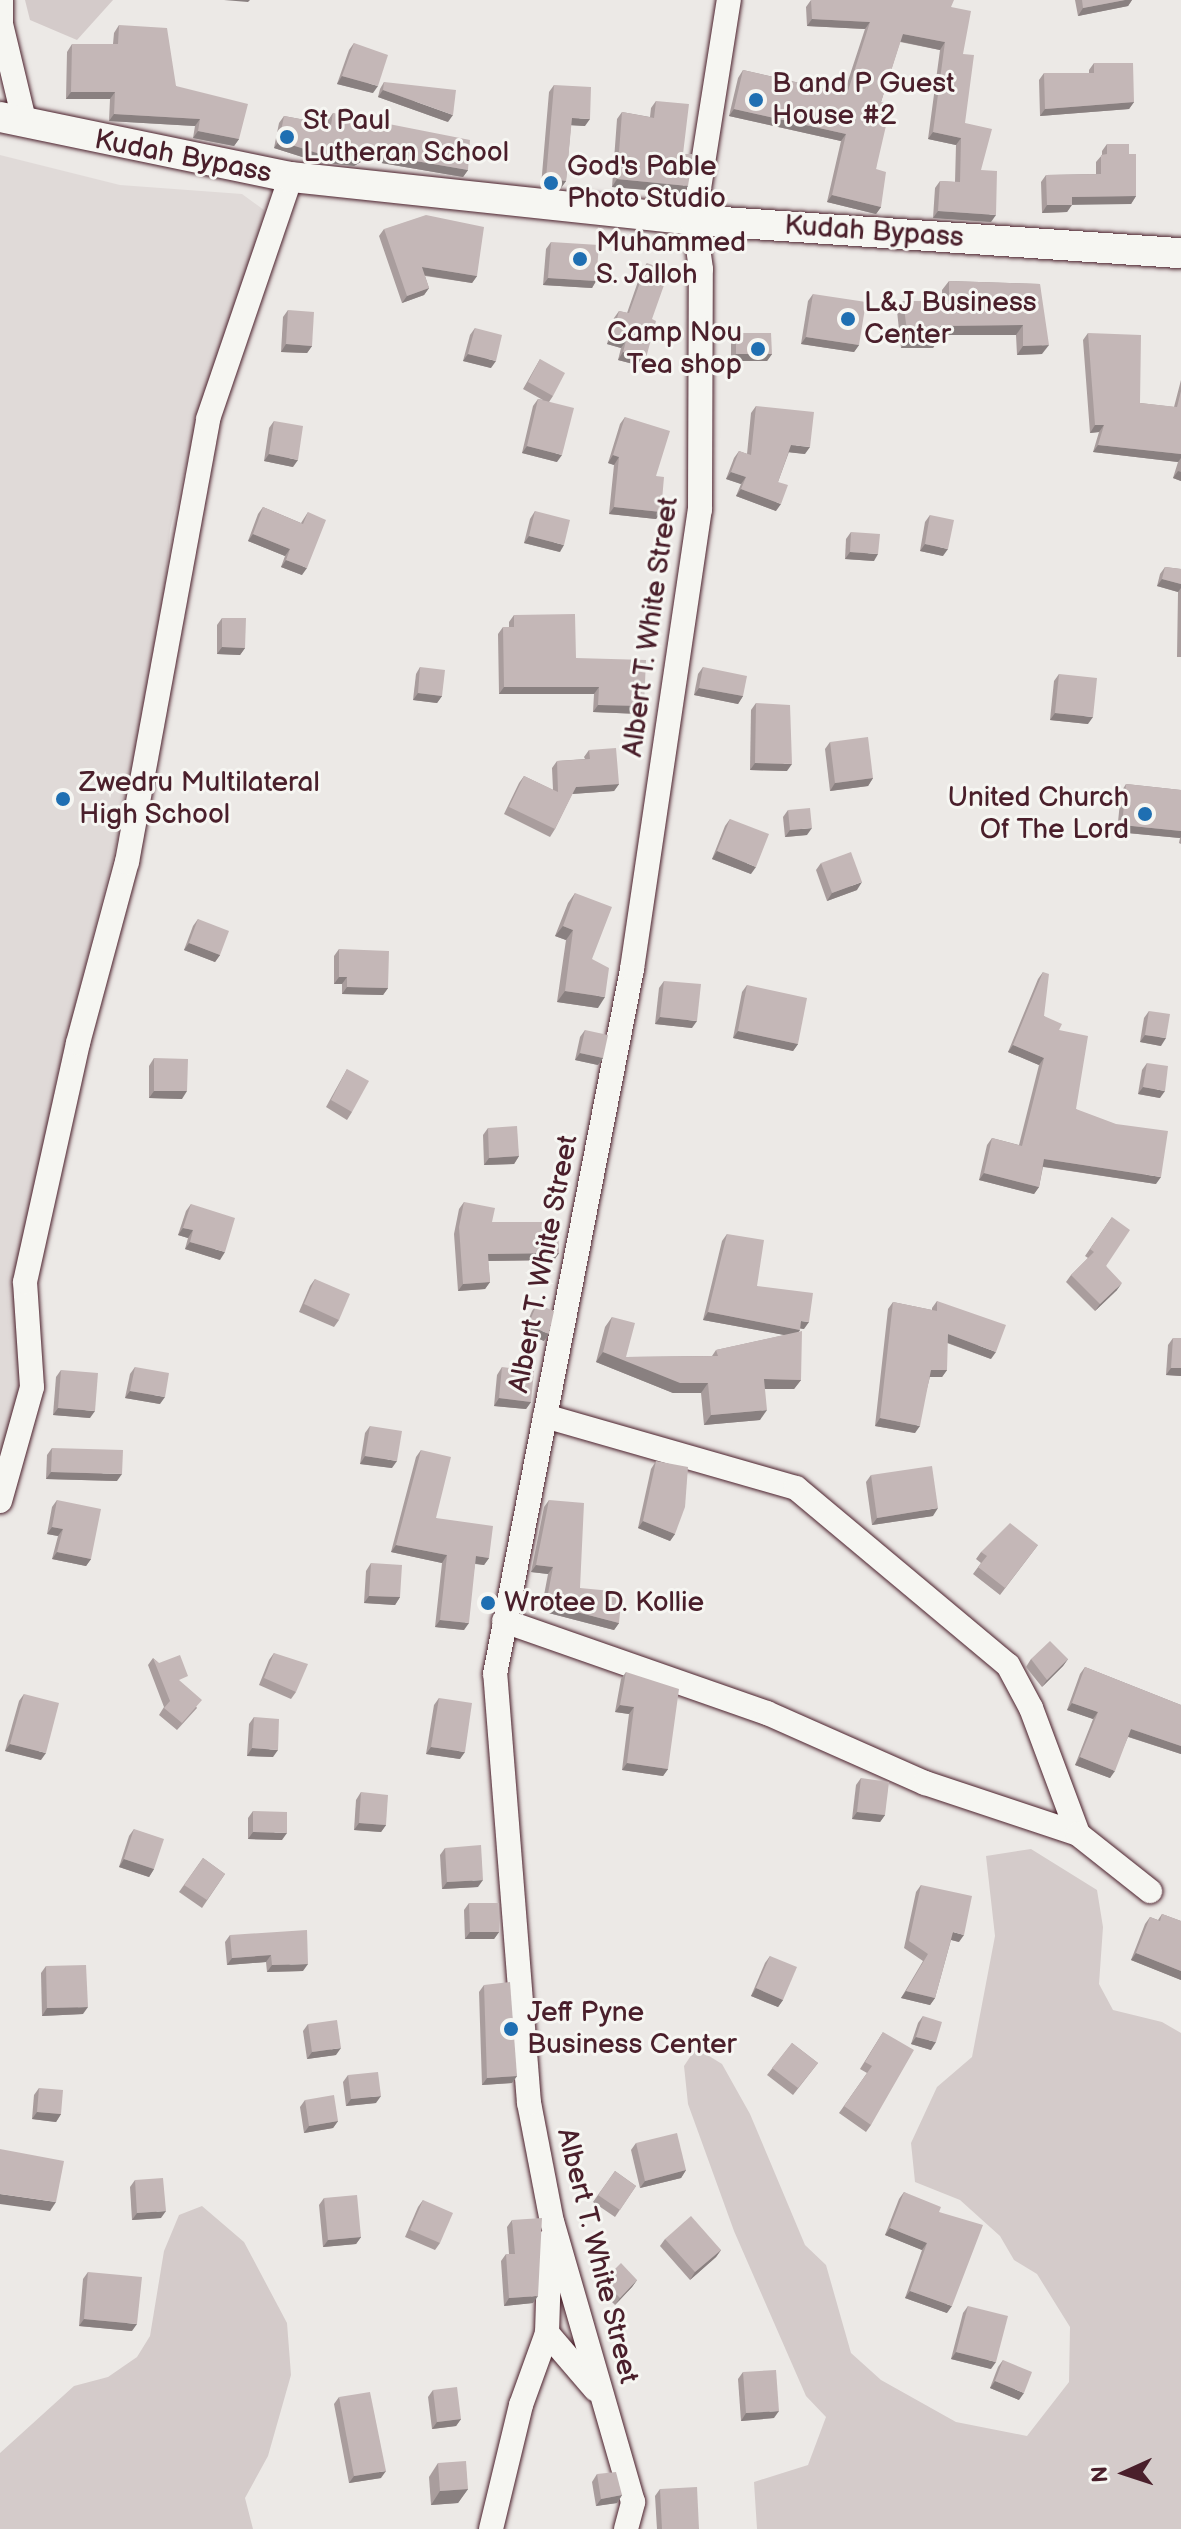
<!DOCTYPE html>
<style>
body{margin:0}
#map{position:relative;width:1181px;height:2529px;overflow:hidden;background:#ece9e6;font-family:"Balsamiq Sans",sans-serif}
div>[style]{position:absolute}
[style*='--x']{left:calc(var(--x)*1px);top:calc(var(--y)*1px);width:calc(var(--w)*1px);rotate:calc(var(--a)*1deg)}
.built>*{inset:0;background:#e0dad8}
.green>*{inset:0;background:#d4cbca}
.roads{filter:drop-shadow(0 0 2px #4a1f2b) drop-shadow(0 0 2px #4a1f2b)}
.minor>*{height:24px;margin:-12px;padding:0 12px;transform-origin:12px;border-radius:12px;background:#f6f6f2}
.tertiary>*{height:30px;margin:-15px;padding:0 15px;transform-origin:15px;border-radius:15px;background:#f6f6f2}
.wall>*{inset:0;background:#a99d9d}
.shaded-wall>*{inset:0;background:#898080}
.building>*{inset:0;background:#c4b7b7}
.dots>*{width:22px;height:22px;translate:-50% -50%;box-sizing:border-box;border:4px solid #f6f6f2;border-radius:50%}
span{translate:-50% -50%;white-space:nowrap;text-align:center;line-height:1.15;-webkit-text-stroke:6px #f6f6f2;paint-order:stroke}
.poi-label{font-size:28px;color:#4a1f2b}
.left{translate:0 -50%;text-align:left}
.right{translate:-100% -50%;text-align:right}
.street-label{font-size:28px;color:#4a1f2b}
.north{position:absolute;left:1085px;top:2433px;width:80px;height:80px;-webkit-text-stroke:6px #f6f6f2;paint-order:stroke;rotate:267deg;font-size:22px;font-weight:700;line-height:32px;text-align:center;color:#4a1f2b}
.north::after{content:'';display:block;margin:auto;width:28px;height:36px;background:#4a1f2b;clip-path:polygon(50% 0,100% 100%,50% 72%,0 100%)}
</style>
<div id="map">
<div class="built">
<div style="clip-path:polygon(0 155px,120px 185px,242px 194px,264px 210px,268px 226px,202px 401px,170px 530px,166px 581px,121px 826px,55px 1084px,45px 1170px,20px 1303px,19px 1397px,0 1468px)"></div>
</div>
<div class="green">
<div style="clip-path:polygon(25px 0,113px 0,77px 40px,30px 20px)"></div>
<div style="clip-path:polygon(1031px 1849px,1097px 1890px,1103px 1927px,1099px 1984px,1113px 2010px,1162px 2022px,1181px 2033px,1181px 2529px,757px 2529px,754px 2482px,808px 2465px,826px 2417px,806px 2396px,734px 2231px,688px 2104px,684px 2066px,696px 2048px,722px 2064px,750px 2114px,805px 2245px,826px 2265px,851px 2353px,881px 2380px,956px 2422px,1027px 2436px,1069px 2382px,1070px 2327px,1037px 2274px,1014px 2260px,1000px 2236px,960px 2200px,915px 2182px,911px 2143px,937px 2087px,972px 2057px,995px 1936px,986px 1856px)"></div>
<div style="clip-path:polygon(202px 2206px,244px 2242px,287px 2323px,291px 2375px,268px 2456px,245px 2498px,253px 2529px,0 2529px,0 2453px,74px 2386px,108px 2377px,137px 2357px,150px 2336px,164px 2251px,179px 2215px)"></div>
</div>
<div class="roads">
<div class="minor">
<div style="--x:1;--y:0;--w:24;--a:90"></div>
<div style="--x:1;--y:24;--w:99;--a:76.5"></div>
<div style="--x:545;--y:1416;--w:261;--a:16"></div>
<div style="--x:796;--y:1488;--w:276;--a:39.9"></div>
<div style="--x:1008;--y:1665;--w:49;--a:61.9"></div>
<div style="--x:1031;--y:1708;--w:134;--a:69.5"></div>
<div style="--x:0;--y:1501;--w:118;--a:-74.3"></div>
<div style="--x:32;--y:1387;--w:105;--a:-93.8"></div>
<div style="--x:25;--y:1282;--w:245;--a:-77.5"></div>
<div style="--x:78;--y:1043;--w:188;--a:-74.9"></div>
<div style="--x:127;--y:862;--w:450;--a:-79.6"></div>
<div style="--x:208;--y:419;--w:256;--a:-71.1"></div>
<div style="--x:504;--y:1621;--w:279;--a:19.3"></div>
<div style="--x:767;--y:1713;--w:173;--a:23.9"></div>
<div style="--x:925;--y:1783;--w:161;--a:18.4"></div>
<div style="--x:1078;--y:1834;--w:92;--a:38.4"></div>
<div style="--x:547;--y:2333;--w:74;--a:49.4"></div>
<div style="--x:491;--y:2529;--w:128;--a:-76.4"></div>
<div style="--x:521;--y:2405;--w:77;--a:-70.1"></div>
<div style="--x:547;--y:2333;--w:93;--a:-88.2"></div>
<div style="--x:626;--y:2529;--w:28;--a:-75"></div>
<div style="--x:633;--y:2502;--w:291;--a:-106.1"></div>
<div style="--x:552;--y:2222;--w:121;--a:-100.9"></div>
<div style="--x:529;--y:2103;--w:430;--a:-94.5"></div>
<div style="--x:495;--y:1674;--w:718;--a:-79"></div>
<div style="--x:632;--y:969;--w:464;--a:-81.6"></div>
<div style="--x:700;--y:510;--w:241;--a:-89.8"></div>
<div style="--x:701;--y:269;--w:49;--a:-98.1"></div>
<div style="--x:694;--y:220;--w:223;--a:-81"></div>
</div>
<div class="tertiary">
<div style="--x:0;--y:117;--w:297;--a:11.7"></div>
<div style="--x:291;--y:177;--w:405;--a:6.1"></div>
<div style="--x:694;--y:220;--w:488;--a:3.9"></div>
</div>
</div>
<div class="wall">
<div style="clip-path:polygon(811px 0,951px 7px,963px 54px,965px 123px,981px 170px,991px 222px,933px 218px,935px 188px,940px 181px,955px 182px,956px 145px,928px 139px,940px 50px,900px 42px,881px 102px,876px 169px,881px 207px,876px 214px,827px 202px,841px 141px,729px 116px,738px 78px,743px 70px,844px 93px,865px 29px,807px 26px,806px 7px)"></div>
<div style="clip-path:polygon(1075px 0,1132px 0,1128px 6px,1078px 16px)"></div>
<div style="clip-path:polygon(119px 25px,176px 86px,239px 139px,234px 146px,193px 138px,195px 126px,109px 121px,110px 99px,66px 99px,67px 52px,72px 44px,113px 44px,114px 33px)"></div>
<div style="clip-path:polygon(354px 43px,373px 93px,337px 84px,349px 50px)"></div>
<div style="clip-path:polygon(1094px 63px,1134px 102px,1129px 109px,1040px 116px,1039px 80px,1044px 73px,1089px 73px,1089px 70px)"></div>
<div style="clip-path:polygon(384px 82px,448px 122px,378px 97px,380px 89px)"></div>
<div style="clip-path:polygon(554px 85px,585px 126px,571px 125px,566px 181px,561px 188px,541px 186px,549px 92px)"></div>
<div style="clip-path:polygon(656px 101px,683px 154px,683px 193px,612px 187px,617px 119px,622px 112px,650px 117px,651px 108px)"></div>
<div style="clip-path:polygon(333px 113px,468px 170px,463px 177px,364px 160px,354px 166px,318px 162px,274px 148px,279px 123px,284px 116px,327px 124px,328px 120px)"></div>
<div style="clip-path:polygon(1107px 144px,1129px 154px,1136px 196px,1131px 204px,1072px 204px,1067px 212px,1042px 213px,1041px 182px,1046px 175px,1096px 174px,1096px 162px,1102px 155px,1102px 151px)"></div>
<div style="clip-path:polygon(384px 229px,477px 276px,472px 283px,425px 276px,429px 288px,424px 295px,402px 303px,379px 236px)"></div>
<div style="clip-path:polygon(551px 242px,596px 281px,592px 288px,543px 285px,546px 249px)"></div>
<div style="clip-path:polygon(647px 263px,652px 319px,641px 366px,618px 360px,621px 348px,607px 344px,614px 318px,619px 311px,627px 313px,642px 270px)"></div>
<div style="clip-path:polygon(949px 281px,1040px 284px,1042px 354px,1017px 355px,1016px 335px,940px 335px,933px 348px,901px 348px,897px 311px,903px 301px,942px 301px,942px 290px)"></div>
<div style="clip-path:polygon(813px 294px,859px 345px,854px 352px,801px 344px,808px 301px)"></div>
<div style="clip-path:polygon(288px 310px,312px 346px,307px 353px,281px 352px,283px 317px)"></div>
<div style="clip-path:polygon(475px 328px,491px 368px,463px 361px,470px 335px)"></div>
<div style="clip-path:polygon(736px 333px,772px 354px,767px 361px,731px 361px,731px 340px)"></div>
<div style="clip-path:polygon(1088px 333px,1140px 403px,1174px 407px,1181px 380px,1181px 481px,1173px 478px,1178px 462px,1093px 452px,1099px 432px,1090px 433px,1083px 340px)"></div>
<div style="clip-path:polygon(540px 359px,553px 396px,549px 402px,557px 462px,522px 453px,533px 406px,538px 399px,543px 400px,523px 389px)"></div>
<div style="clip-path:polygon(756px 406px,805px 454px,789px 452px,778px 482px,776px 511px,736px 496px,741px 484px,726px 479px,734px 458px,739px 451px,747px 454px,751px 413px)"></div>
<div style="clip-path:polygon(625px 417px,656px 476px,661px 512px,656px 519px,609px 514px,614px 465px,608px 463px,620px 424px)"></div>
<div style="clip-path:polygon(274px 421px,293px 467px,264px 461px,269px 428px)"></div>
<div style="clip-path:polygon(263px 507px,301px 523px,308px 512px,302px 575px,281px 567px,285px 556px,248px 541px,258px 514px)"></div>
<div style="clip-path:polygon(535px 511px,560px 552px,524px 543px,530px 519px)"></div>
<div style="clip-path:polygon(930px 515px,943px 556px,920px 551px,925px 522px)"></div>
<div style="clip-path:polygon(851px 532px,874px 561px,845px 559px,846px 539px)"></div>
<div style="clip-path:polygon(1165px 567px,1181px 569px,1181px 657px,1177px 657px,1178px 592px,1157px 586px,1160px 574px)"></div>
<div style="clip-path:polygon(514px 615px,644px 706px,640px 714px,593px 712px,594px 694px,499px 694px,498px 634px,503px 627px,509px 627px,509px 622px)"></div>
<div style="clip-path:polygon(222px 618px,245px 648px,240px 655px,217px 654px,217px 625px)"></div>
<div style="clip-path:polygon(420px 667px,442px 696px,437px 703px,413px 700px,416px 674px)"></div>
<div style="clip-path:polygon(703px 667px,743px 696px,738px 704px,694px 695px,698px 674px)"></div>
<div style="clip-path:polygon(1059px 674px,1088px 724px,1050px 720px,1054px 681px)"></div>
<div style="clip-path:polygon(756px 703px,787px 771px,750px 770px,751px 710px)"></div>
<div style="clip-path:polygon(830px 742px,873px 778px,868px 786px,830px 791px,825px 749px)"></div>
<div style="clip-path:polygon(589px 750px,619px 784px,614px 791px,572px 794px,555px 829px,550px 837px,504px 814px,519px 783px,524px 776px,553px 790px,552px 768px,557px 761px,585px 759px,584px 757px)"></div>
<div style="clip-path:polygon(1126px 784px,1181px 790px,1181px 844px,1179px 843px,1180px 838px,1117px 832px,1121px 792px)"></div>
<div style="clip-path:polygon(788px 810px,807px 835px,785px 837px,783px 817px)"></div>
<div style="clip-path:polygon(730px 819px,751px 874px,712px 859px,725px 826px)"></div>
<div style="clip-path:polygon(821px 863px,857px 890px,827px 901px,816px 870px)"></div>
<div style="clip-path:polygon(575px 893px,592px 959px,598px 1008px,557px 1002px,566px 940px,555px 936px,568px 903px)"></div>
<div style="clip-path:polygon(198px 919px,220px 955px,215px 962px,184px 950px,193px 926px)"></div>
<div style="clip-path:polygon(339px 949px,388px 988px,383px 995px,342px 994px,342px 984px,334px 984px,334px 956px)"></div>
<div style="clip-path:polygon(1043px 972px,1044px 1016px,1059px 1030px,1076px 1109px,1156px 1184px,1043px 1167px,1039px 1187px,1034px 1194px,979px 1180px,987px 1145px,992px 1138px,1019px 1145px,1039px 1065px,1008px 1052px,1038px 979px)"></div>
<div style="clip-path:polygon(664px 981px,692px 1028px,655px 1024px,659px 988px)"></div>
<div style="clip-path:polygon(747px 985px,798px 1044px,793px 1051px,733px 1038px,742px 992px)"></div>
<div style="clip-path:polygon(1149px 1011px,1161px 1046px,1140px 1042px,1144px 1018px)"></div>
<div style="clip-path:polygon(585px 1030px,603px 1058px,598px 1065px,575px 1060px,580px 1037px)"></div>
<div style="clip-path:polygon(154px 1058px,182px 1099px,149px 1098px,149px 1066px)"></div>
<div style="clip-path:polygon(1147px 1063px,1160px 1098px,1138px 1094px,1142px 1070px)"></div>
<div style="clip-path:polygon(347px 1069px,352px 1112px,347px 1120px,326px 1107px)"></div>
<div style="clip-path:polygon(488px 1128px,519px 1156px,514px 1164px,484px 1165px,483px 1135px)"></div>
<div style="clip-path:polygon(464px 1202px,492px 1222px,559px 1253px,554px 1260px,488px 1261px,490px 1282px,485px 1289px,458px 1291px,454px 1234px,459px 1209px)"></div>
<div style="clip-path:polygon(191px 1204px,220px 1260px,185px 1249px,188px 1238px,178px 1235px,186px 1211px)"></div>
<div style="clip-path:polygon(1112px 1217px,1106px 1266px,1117px 1290px,1095px 1311px,1066px 1282px,1071px 1275px,1088px 1258px,1085px 1256px)"></div>
<div style="clip-path:polygon(727px 1234px,757px 1286px,804px 1329px,800px 1328px,799px 1332px,801px 1380px,794px 1389px,765px 1389px,760px 1420px,704px 1425px,701px 1393px,673px 1393px,596px 1362px,605px 1327px,612px 1317px,626px 1357px,712px 1356px,716px 1350px,785px 1335px,703px 1320px,722px 1241px)"></div>
<div style="clip-path:polygon(315px 1279px,339px 1320px,334px 1327px,299px 1312px,310px 1286px)"></div>
<div style="clip-path:polygon(937px 1301px,991px 1359px,947px 1343px,947px 1370px,942px 1377px,930px 1377px,915px 1433px,875px 1426px,888px 1309px,893px 1302px,932px 1310px,932px 1308px)"></div>
<div style="clip-path:polygon(537px 1304px,544px 1341px,523px 1332px,532px 1311px)"></div>
<div style="clip-path:polygon(1173px 1338px,1181px 1338px,1181px 1376px,1166px 1375px,1168px 1345px)"></div>
<div style="clip-path:polygon(135px 1367px,160px 1404px,125px 1398px,130px 1374px)"></div>
<div style="clip-path:polygon(502px 1367px,531px 1402px,526px 1409px,494px 1406px,497px 1375px)"></div>
<div style="clip-path:polygon(61px 1370px,90px 1418px,53px 1415px,56px 1377px)"></div>
<div style="clip-path:polygon(370px 1426px,392px 1468px,360px 1464px,365px 1433px)"></div>
<div style="clip-path:polygon(52px 1448px,117px 1481px,46px 1479px,47px 1455px)"></div>
<div style="clip-path:polygon(421px 1450px,436px 1518px,489px 1558px,484px 1565px,475px 1564px,464px 1630px,435px 1627px,442px 1563px,391px 1552px,416px 1457px)"></div>
<div style="clip-path:polygon(656px 1461px,675px 1534px,670px 1541px,638px 1528px,651px 1469px)"></div>
<div style="clip-path:polygon(871px 1475px,933px 1516px,872px 1525px,866px 1482px)"></div>
<div style="clip-path:polygon(57px 1500px,91px 1559px,86px 1566px,52px 1559px,58px 1536px,47px 1534px,52px 1507px)"></div>
<div style="clip-path:polygon(549px 1500px,580px 1588px,619px 1623px,614px 1630px,541px 1611px,548px 1574px,531px 1572px,544px 1507px)"></div>
<div style="clip-path:polygon(1038px 1545px,1000px 1595px,973px 1574px,981px 1563px,976px 1559px,981px 1552px)"></div>
<div style="clip-path:polygon(371px 1563px,400px 1597px,395px 1605px,364px 1603px,366px 1571px)"></div>
<div style="clip-path:polygon(274px 1653px,296px 1692px,291px 1699px,259px 1685px,269px 1660px)"></div>
<div style="clip-path:polygon(153px 1658px,182px 1684px,197px 1708px,177px 1730px,159px 1715px,164px 1707px,148px 1665px)"></div>
<div style="clip-path:polygon(1031px 1659px,1068px 1659px,1063px 1666px,1042px 1687px,1026px 1667px)"></div>
<div style="clip-path:polygon(1085px 1667px,1181px 1705px,1181px 1754px,1128px 1737px,1110px 1778px,1075px 1765px,1093px 1719px,1067px 1710px,1080px 1674px)"></div>
<div style="clip-path:polygon(626px 1672px,668px 1769px,663px 1776px,622px 1770px,629px 1714px,615px 1712px,621px 1679px)"></div>
<div style="clip-path:polygon(24px 1694px,41px 1760px,5px 1751px,19px 1701px)"></div>
<div style="clip-path:polygon(439px 1698px,460px 1759px,426px 1754px,434px 1705px)"></div>
<div style="clip-path:polygon(254px 1717px,273px 1757px,247px 1756px,249px 1724px)"></div>
<div style="clip-path:polygon(861px 1778px,885px 1815px,880px 1822px,852px 1819px,856px 1785px)"></div>
<div style="clip-path:polygon(361px 1792px,386px 1825px,381px 1832px,354px 1830px,356px 1800px)"></div>
<div style="clip-path:polygon(253px 1811px,282px 1840px,248px 1839px,248px 1818px)"></div>
<div style="clip-path:polygon(134px 1829px,154px 1869px,149px 1877px,119px 1867px,129px 1836px)"></div>
<div style="clip-path:polygon(445px 1848px,478px 1887px,442px 1889px,440px 1855px)"></div>
<div style="clip-path:polygon(203px 1858px,225px 1874px,202px 1908px,179px 1892px)"></div>
<div style="clip-path:polygon(921px 1885px,959px 1942px,951px 1940px,935px 1998px,930px 2005px,901px 1998px,923px 1961px,904px 1948px,916px 1892px)"></div>
<div style="clip-path:polygon(469px 1903px,499px 1932px,494px 1939px,465px 1939px,464px 1910px)"></div>
<div style="clip-path:polygon(1162px 1914px,1181px 1921px,1181px 1980px,1131px 1960px,1145px 1924px,1150px 1917px,1158px 1920px)"></div>
<div style="clip-path:polygon(230px 1935px,303px 1971px,267px 1972px,266px 1962px,227px 1965px,225px 1942px)"></div>
<div style="clip-path:polygon(770px 1956px,783px 2000px,778px 2007px,751px 1996px,765px 1963px)"></div>
<div style="clip-path:polygon(46px 1966px,83px 2014px,42px 2016px,41px 1973px)"></div>
<div style="clip-path:polygon(484px 1985px,517px 2076px,512px 2083px,482px 2085px,479px 1992px)"></div>
<div style="clip-path:polygon(923px 2016px,931px 2050px,911px 2044px,918px 2023px)"></div>
<div style="clip-path:polygon(308px 2024px,336px 2055px,307px 2059px,303px 2031px)"></div>
<div style="clip-path:polygon(883px 2032px,871px 2125px,866px 2132px,839px 2113px,867px 2073px,860px 2069px)"></div>
<div style="clip-path:polygon(792px 2043px,818px 2063px,793px 2095px,767px 2075px)"></div>
<div style="clip-path:polygon(348px 2075px,376px 2103px,346px 2106px,343px 2082px)"></div>
<div style="clip-path:polygon(39px 2088px,61px 2114px,56px 2122px,32px 2119px,34px 2095px)"></div>
<div style="clip-path:polygon(305px 2100px,338px 2121px,333px 2128px,304px 2133px,300px 2107px)"></div>
<div style="clip-path:polygon(636px 2143px,686px 2170px,681px 2178px,640px 2188px,631px 2150px)"></div>
<div style="clip-path:polygon(615px 2171px,636px 2186px,615px 2217px,593px 2202px)"></div>
<div style="clip-path:polygon(135px 2180px,161px 2218px,132px 2220px,130px 2187px)"></div>
<div style="clip-path:polygon(904px 2192px,939px 2212px,947px 2313px,905px 2298px,922px 2250px,885px 2235px,899px 2199px)"></div>
<div style="clip-path:polygon(324px 2198px,361px 2237px,356px 2244px,323px 2247px,319px 2205px)"></div>
<div style="clip-path:polygon(423px 2200px,440px 2243px,435px 2250px,405px 2237px,418px 2207px)"></div>
<div style="clip-path:polygon(512px 2220px,533px 2303px,504px 2306px,501px 2261px,506px 2254px,509px 2254px,507px 2227px)"></div>
<div style="clip-path:polygon(665px 2239px,721px 2250px,716px 2257px,690px 2280px,660px 2246px)"></div>
<div style="clip-path:polygon(88px 2272px,132px 2331px,79px 2326px,83px 2279px)"></div>
<div style="clip-path:polygon(637px 2280px,632px 2287px,615px 2305px,598px 2288px,603px 2281px)"></div>
<div style="clip-path:polygon(968px 2306px,991px 2369px,951px 2359px,963px 2313px)"></div>
<div style="clip-path:polygon(1003px 2360px,1019px 2400px,990px 2388px,998px 2367px)"></div>
<div style="clip-path:polygon(743px 2372px,774px 2418px,741px 2421px,738px 2379px)"></div>
<div style="clip-path:polygon(433px 2390px,461px 2419px,456px 2426px,432px 2429px,428px 2397px)"></div>
<div style="clip-path:polygon(339px 2397px,381px 2478px,349px 2483px,334px 2404px)"></div>
<div style="clip-path:polygon(438px 2463px,468px 2489px,458px 2503px,431px 2505px,429px 2477px)"></div>
<div style="clip-path:polygon(597px 2474px,622px 2495px,617px 2503px,596px 2506px,592px 2482px)"></div>
<div style="clip-path:polygon(660px 2489px,699px 2529px,657px 2529px,655px 2496px)"></div>
</div>
<div class="shaded-wall">
<div style="clip-path:polygon(224px 0,250px 0,248px 2px)"></div>
<div style="clip-path:polygon(1125px 0,1132px 0,1128px 6px,1078px 16px,1083px 8px)"></div>
<div style="clip-path:polygon(812px 19px,870px 22px,865px 29px,807px 26px)"></div>
<div style="clip-path:polygon(903px 34px,945px 42px,940px 50px,898px 41px)"></div>
<div style="clip-path:polygon(342px 76px,378px 86px,373px 93px,337px 84px)"></div>
<div style="clip-path:polygon(383px 90px,453px 115px,448px 122px,378px 97px)"></div>
<div style="clip-path:polygon(71px 92px,115px 92px,110px 99px,66px 99px)"></div>
<div style="clip-path:polygon(1134px 102px,1129px 109px,1040px 116px,1045px 109px)"></div>
<div style="clip-path:polygon(734px 109px,846px 134px,841px 141px,729px 116px)"></div>
<div style="clip-path:polygon(114px 114px,200px 119px,195px 126px,109px 121px)"></div>
<div style="clip-path:polygon(572px 118px,590px 119px,585px 126px,567px 125px)"></div>
<div style="clip-path:polygon(198px 131px,239px 139px,234px 146px,193px 138px)"></div>
<div style="clip-path:polygon(933px 132px,961px 138px,956px 145px,928px 139px)"></div>
<div style="clip-path:polygon(279px 141px,369px 153px,468px 170px,463px 177px,364px 160px,354px 166px,318px 162px,274px 148px)"></div>
<div style="clip-path:polygon(546px 178px,566px 181px,561px 188px,541px 186px)"></div>
<div style="clip-path:polygon(617px 179px,688px 186px,683px 193px,612px 187px)"></div>
<div style="clip-path:polygon(832px 195px,881px 207px,876px 214px,827px 202px)"></div>
<div style="clip-path:polygon(1136px 196px,1131px 204px,1067px 205px,1072px 197px)"></div>
<div style="clip-path:polygon(1047px 205px,1072px 205px,1067px 212px,1042px 213px)"></div>
<div style="clip-path:polygon(938px 211px,996px 215px,991px 222px,933px 218px)"></div>
<div style="clip-path:polygon(422px 267px,477px 276px,472px 283px,417px 274px)"></div>
<div style="clip-path:polygon(548px 278px,596px 281px,592px 288px,543px 285px)"></div>
<div style="clip-path:polygon(429px 288px,424px 295px,402px 303px,407px 296px)"></div>
<div style="clip-path:polygon(1023px 325px,1016px 335px,933px 335px,940px 326px)"></div>
<div style="clip-path:polygon(612px 337px,626px 341px,621px 348px,607px 344px)"></div>
<div style="clip-path:polygon(806px 337px,859px 345px,854px 352px,801px 344px)"></div>
<div style="clip-path:polygon(908px 338px,940px 338px,933px 348px,901px 348px)"></div>
<div style="clip-path:polygon(286px 344px,312px 346px,307px 353px,281px 352px)"></div>
<div style="clip-path:polygon(1049px 345px,1042px 354px,1017px 355px,1023px 346px)"></div>
<div style="clip-path:polygon(623px 352px,646px 358px,641px 366px,618px 360px)"></div>
<div style="clip-path:polygon(468px 354px,496px 361px,491px 368px,463px 361px)"></div>
<div style="clip-path:polygon(736px 354px,772px 354px,767px 361px,731px 361px)"></div>
<div style="clip-path:polygon(1095px 425px,1104px 425px,1099px 432px,1090px 433px)"></div>
<div style="clip-path:polygon(791px 445px,810px 447px,805px 454px,786px 452px)"></div>
<div style="clip-path:polygon(1098px 445px,1181px 454px,1181px 458px,1178px 462px,1093px 452px)"></div>
<div style="clip-path:polygon(527px 446px,562px 455px,557px 462px,522px 453px)"></div>
<div style="clip-path:polygon(269px 454px,298px 460px,293px 467px,264px 461px)"></div>
<div style="clip-path:polygon(613px 455px,619px 457px,614px 465px,608px 463px)"></div>
<div style="clip-path:polygon(1178px 471px,1181px 472px,1181px 481px,1173px 478px)"></div>
<div style="clip-path:polygon(731px 472px,746px 477px,741px 484px,726px 479px)"></div>
<div style="clip-path:polygon(741px 489px,781px 504px,776px 511px,736px 496px)"></div>
<div style="clip-path:polygon(614px 507px,661px 512px,656px 519px,609px 514px)"></div>
<div style="clip-path:polygon(253px 534px,290px 549px,285px 556px,248px 541px)"></div>
<div style="clip-path:polygon(529px 536px,564px 545px,560px 552px,524px 543px)"></div>
<div style="clip-path:polygon(925px 544px,948px 549px,943px 556px,920px 551px)"></div>
<div style="clip-path:polygon(850px 552px,878px 554px,874px 561px,845px 559px)"></div>
<div style="clip-path:polygon(286px 560px,307px 568px,302px 575px,281px 567px)"></div>
<div style="clip-path:polygon(1162px 579px,1181px 584px,1181px 588px,1178px 592px,1157px 586px)"></div>
<div style="clip-path:polygon(222px 647px,245px 648px,240px 655px,217px 654px)"></div>
<div style="clip-path:polygon(504px 687px,599px 687px,594px 694px,499px 694px)"></div>
<div style="clip-path:polygon(699px 688px,743px 696px,738px 704px,694px 695px)"></div>
<div style="clip-path:polygon(418px 693px,442px 696px,437px 703px,413px 700px)"></div>
<div style="clip-path:polygon(598px 705px,644px 706px,640px 714px,593px 712px)"></div>
<div style="clip-path:polygon(1055px 713px,1093px 717px,1088px 724px,1050px 720px)"></div>
<div style="clip-path:polygon(755px 763px,792px 764px,787px 771px,750px 770px)"></div>
<div style="clip-path:polygon(873px 778px,868px 786px,830px 791px,835px 783px)"></div>
<div style="clip-path:polygon(619px 784px,614px 791px,571px 794px,576px 787px)"></div>
<div style="clip-path:polygon(1122px 825px,1181px 831px,1181px 837px,1180px 838px,1117px 832px)"></div>
<div style="clip-path:polygon(812px 828px,807px 835px,785px 837px,790px 830px)"></div>
<div style="clip-path:polygon(717px 851px,756px 867px,751px 874px,712px 859px)"></div>
<div style="clip-path:polygon(862px 882px,857px 890px,827px 901px,832px 893px)"></div>
<div style="clip-path:polygon(563px 926px,573px 930px,566px 940px,555px 936px)"></div>
<div style="clip-path:polygon(189px 943px,220px 955px,215px 962px,184px 950px)"></div>
<div style="clip-path:polygon(339px 977px,347px 977px,342px 984px,334px 984px)"></div>
<div style="clip-path:polygon(347px 987px,388px 988px,383px 995px,342px 994px)"></div>
<div style="clip-path:polygon(565px 991px,605px 997px,598px 1008px,557px 1002px)"></div>
<div style="clip-path:polygon(660px 1017px,697px 1021px,692px 1028px,655px 1024px)"></div>
<div style="clip-path:polygon(738px 1031px,798px 1044px,793px 1051px,733px 1038px)"></div>
<div style="clip-path:polygon(1145px 1035px,1166px 1038px,1161px 1046px,1140px 1042px)"></div>
<div style="clip-path:polygon(1013px 1045px,1044px 1058px,1039px 1065px,1008px 1052px)"></div>
<div style="clip-path:polygon(580px 1053px,603px 1058px,598px 1065px,575px 1060px)"></div>
<div style="clip-path:polygon(1143px 1087px,1165px 1091px,1160px 1098px,1138px 1094px)"></div>
<div style="clip-path:polygon(154px 1091px,187px 1091px,182px 1099px,149px 1098px)"></div>
<div style="clip-path:polygon(519px 1156px,514px 1164px,484px 1165px,489px 1158px)"></div>
<div style="clip-path:polygon(1044px 1159px,1161px 1177px,1156px 1184px,1039px 1166px)"></div>
<div style="clip-path:polygon(984px 1173px,1039px 1187px,1034px 1194px,979px 1180px)"></div>
<div style="clip-path:polygon(183px 1228px,193px 1230px,188px 1238px,178px 1235px)"></div>
<div style="clip-path:polygon(190px 1242px,225px 1252px,220px 1260px,185px 1249px)"></div>
<div style="clip-path:polygon(559px 1253px,554px 1260px,483px 1261px,488px 1254px)"></div>
<div style="clip-path:polygon(490px 1282px,485px 1289px,458px 1291px,463px 1284px)"></div>
<div style="clip-path:polygon(1122px 1283px,1117px 1290px,1095px 1311px,1100px 1304px)"></div>
<div style="clip-path:polygon(708px 1312px,800px 1330px,795px 1337px,703px 1320px)"></div>
<div style="clip-path:polygon(801px 1321px,809px 1322px,804px 1329px,796px 1328px)"></div>
<div style="clip-path:polygon(528px 1325px,549px 1334px,544px 1341px,523px 1332px)"></div>
<div style="clip-path:polygon(948px 1334px,996px 1352px,991px 1359px,943px 1341px)"></div>
<div style="clip-path:polygon(603px 1352px,708px 1383px,701px 1393px,673px 1393px,596px 1362px)"></div>
<div style="clip-path:polygon(1171px 1368px,1181px 1368px,1181px 1376px,1166px 1375px)"></div>
<div style="clip-path:polygon(931px 1370px,947px 1370px,942px 1377px,926px 1377px)"></div>
<div style="clip-path:polygon(764px 1379px,801px 1380px,794px 1389px,757px 1389px)"></div>
<div style="clip-path:polygon(130px 1391px,165px 1397px,160px 1404px,125px 1398px)"></div>
<div style="clip-path:polygon(499px 1398px,531px 1402px,526px 1409px,494px 1406px)"></div>
<div style="clip-path:polygon(58px 1408px,95px 1411px,90px 1418px,53px 1415px)"></div>
<div style="clip-path:polygon(767px 1410px,760px 1420px,704px 1425px,711px 1415px)"></div>
<div style="clip-path:polygon(880px 1418px,920px 1426px,915px 1433px,875px 1426px)"></div>
<div style="clip-path:polygon(365px 1456px,397px 1461px,392px 1468px,360px 1464px)"></div>
<div style="clip-path:polygon(51px 1472px,122px 1474px,117px 1481px,46px 1479px)"></div>
<div style="clip-path:polygon(938px 1508px,933px 1516px,872px 1525px,877px 1518px)"></div>
<div style="clip-path:polygon(643px 1521px,675px 1534px,670px 1541px,638px 1528px)"></div>
<div style="clip-path:polygon(52px 1527px,63px 1529px,58px 1536px,47px 1534px)"></div>
<div style="clip-path:polygon(396px 1545px,447px 1555px,442px 1563px,391px 1552px)"></div>
<div style="clip-path:polygon(57px 1552px,91px 1559px,86px 1566px,52px 1559px)"></div>
<div style="clip-path:polygon(476px 1556px,489px 1558px,484px 1565px,471px 1563px)"></div>
<div style="clip-path:polygon(536px 1565px,553px 1567px,548px 1574px,531px 1572px)"></div>
<div style="clip-path:polygon(369px 1596px,400px 1597px,395px 1605px,364px 1603px)"></div>
<div style="clip-path:polygon(546px 1604px,619px 1623px,614px 1630px,541px 1611px)"></div>
<div style="clip-path:polygon(440px 1620px,469px 1623px,464px 1630px,435px 1627px)"></div>
<div style="clip-path:polygon(1068px 1659px,1063px 1666px,1042px 1687px,1047px 1680px)"></div>
<div style="clip-path:polygon(1072px 1703px,1098px 1712px,1093px 1719px,1067px 1710px)"></div>
<div style="clip-path:polygon(620px 1705px,634px 1707px,629px 1714px,615px 1712px)"></div>
<div style="clip-path:polygon(1131px 1729px,1181px 1746px,1181px 1754px,1126px 1736px)"></div>
<div style="clip-path:polygon(10px 1744px,46px 1753px,41px 1760px,5px 1751px)"></div>
<div style="clip-path:polygon(431px 1747px,465px 1752px,460px 1759px,426px 1754px)"></div>
<div style="clip-path:polygon(252px 1748px,278px 1750px,273px 1757px,247px 1756px)"></div>
<div style="clip-path:polygon(1080px 1757px,1115px 1771px,1110px 1778px,1075px 1765px)"></div>
<div style="clip-path:polygon(627px 1763px,668px 1769px,663px 1776px,622px 1770px)"></div>
<div style="clip-path:polygon(857px 1812px,885px 1815px,880px 1822px,852px 1819px)"></div>
<div style="clip-path:polygon(359px 1823px,386px 1825px,381px 1832px,354px 1830px)"></div>
<div style="clip-path:polygon(253px 1832px,287px 1833px,282px 1840px,248px 1839px)"></div>
<div style="clip-path:polygon(124px 1859px,154px 1869px,149px 1877px,119px 1867px)"></div>
<div style="clip-path:polygon(483px 1880px,478px 1887px,442px 1889px,447px 1882px)"></div>
<div style="clip-path:polygon(470px 1932px,499px 1932px,494px 1939px,465px 1939px)"></div>
<div style="clip-path:polygon(953px 1932px,964px 1935px,959px 1942px,948px 1939px)"></div>
<div style="clip-path:polygon(1136px 1953px,1181px 1971px,1181px 1980px,1131px 1960px)"></div>
<div style="clip-path:polygon(271px 1955px,266px 1962px,227px 1965px,232px 1958px)"></div>
<div style="clip-path:polygon(308px 1964px,303px 1971px,267px 1972px,272px 1965px)"></div>
<div style="clip-path:polygon(756px 1988px,783px 2000px,778px 2007px,751px 1996px)"></div>
<div style="clip-path:polygon(906px 1991px,935px 1998px,930px 2005px,901px 1998px)"></div>
<div style="clip-path:polygon(88px 2007px,83px 2014px,42px 2016px,47px 2008px)"></div>
<div style="clip-path:polygon(916px 2037px,936px 2042px,931px 2050px,911px 2044px)"></div>
<div style="clip-path:polygon(341px 2048px,336px 2055px,307px 2059px,312px 2052px)"></div>
<div style="clip-path:polygon(517px 2076px,512px 2083px,482px 2085px,487px 2078px)"></div>
<div style="clip-path:polygon(381px 2096px,376px 2103px,346px 2106px,351px 2099px)"></div>
<div style="clip-path:polygon(37px 2112px,61px 2114px,56px 2122px,32px 2119px)"></div>
<div style="clip-path:polygon(338px 2121px,333px 2128px,304px 2133px,309px 2126px)"></div>
<div style="clip-path:polygon(686px 2170px,681px 2178px,640px 2188px,645px 2181px)"></div>
<div style="clip-path:polygon(0 2194px,56px 2202px,50px 2211px,0 2204px)"></div>
<div style="clip-path:polygon(166px 2211px,161px 2218px,132px 2220px,137px 2213px)"></div>
<div style="clip-path:polygon(890px 2228px,927px 2243px,922px 2250px,885px 2235px)"></div>
<div style="clip-path:polygon(361px 2237px,356px 2244px,323px 2247px,328px 2240px)"></div>
<div style="clip-path:polygon(721px 2250px,716px 2257px,690px 2280px,695px 2272px)"></div>
<div style="clip-path:polygon(637px 2280px,632px 2287px,615px 2305px,620px 2298px)"></div>
<div style="clip-path:polygon(910px 2291px,952px 2306px,947px 2313px,905px 2298px)"></div>
<div style="clip-path:polygon(538px 2296px,533px 2303px,504px 2306px,509px 2298px)"></div>
<div style="clip-path:polygon(84px 2319px,137px 2324px,132px 2331px,79px 2326px)"></div>
<div style="clip-path:polygon(956px 2352px,996px 2362px,991px 2369px,951px 2359px)"></div>
<div style="clip-path:polygon(995px 2381px,1024px 2393px,1019px 2400px,990px 2388px)"></div>
<div style="clip-path:polygon(779px 2411px,774px 2418px,741px 2421px,746px 2413px)"></div>
<div style="clip-path:polygon(461px 2419px,456px 2426px,432px 2429px,437px 2422px)"></div>
<div style="clip-path:polygon(386px 2471px,381px 2478px,349px 2483px,354px 2476px)"></div>
<div style="clip-path:polygon(468px 2489px,458px 2503px,431px 2505px,440px 2491px)"></div>
<div style="clip-path:polygon(622px 2495px,617px 2503px,596px 2506px,601px 2499px)"></div>
</div>
<div class="building">
<div style="clip-path:polygon(811px 0,954px 0,951px 7px,971px 11px,963px 54px,974px 55px,965px 123px,992px 129px,981px 170px,997px 171px,996px 215px,938px 211px,940px 181px,960px 182px,961px 138px,933px 132px,945px 42px,903px 34px,881px 102px,891px 104px,876px 169px,886px 172px,881px 207px,832px 195px,846px 134px,734px 109px,743px 70px,847px 94px,870px 22px,812px 19px)"></div>
<div style="clip-path:polygon(1082px 0,1125px 0,1083px 8px)"></div>
<div style="clip-path:polygon(119px 25px,167px 28px,176px 86px,248px 104px,239px 139px,198px 131px,200px 119px,114px 114px,115px 92px,71px 92px,72px 44px,118px 44px)"></div>
<div style="clip-path:polygon(354px 43px,388px 55px,378px 86px,342px 76px)"></div>
<div style="clip-path:polygon(1094px 63px,1133px 63px,1134px 102px,1045px 109px,1044px 73px,1094px 73px)"></div>
<div style="clip-path:polygon(384px 82px,456px 90px,453px 115px,383px 90px)"></div>
<div style="clip-path:polygon(554px 85px,591px 87px,590px 119px,572px 118px,566px 181px,546px 178px)"></div>
<div style="clip-path:polygon(656px 101px,689px 104px,683px 154px,693px 154px,688px 186px,617px 179px,622px 112px,654px 118px)"></div>
<div style="clip-path:polygon(333px 113px,470px 140px,468px 170px,369px 153px,359px 159px,323px 155px,279px 141px,284px 116px,331px 125px)"></div>
<div style="clip-path:polygon(1107px 144px,1129px 144px,1129px 154px,1136px 154px,1136px 196px,1072px 197px,1072px 205px,1047px 205px,1046px 175px,1101px 174px,1101px 155px,1107px 154px)"></div>
<div style="clip-path:polygon(426px 215px,484px 227px,477px 276px,422px 267px,429px 288px,407px 296px,384px 229px)"></div>
<div style="clip-path:polygon(551px 242px,599px 245px,596px 281px,548px 278px)"></div>
<div style="clip-path:polygon(647px 263px,669px 271px,652px 319px,656px 321px,646px 358px,623px 352px,626px 341px,612px 337px,619px 311px,629px 313px)"></div>
<div style="clip-path:polygon(949px 281px,1040px 284px,1049px 345px,1023px 346px,1023px 325px,940px 326px,940px 338px,908px 338px,903px 301px,949px 301px)"></div>
<div style="clip-path:polygon(813px 294px,866px 302px,859px 345px,806px 337px)"></div>
<div style="clip-path:polygon(288px 310px,314px 312px,312px 346px,286px 344px)"></div>
<div style="clip-path:polygon(475px 328px,502px 335px,496px 361px,468px 354px)"></div>
<div style="clip-path:polygon(736px 333px,771px 333px,772px 354px,736px 354px)"></div>
<div style="clip-path:polygon(1088px 333px,1141px 335px,1140px 403px,1177px 407px,1181px 391px,1181px 454px,1098px 445px,1104px 425px,1095px 425px)"></div>
<div style="clip-path:polygon(540px 359px,565px 373px,553px 396px,528px 382px)"></div>
<div style="clip-path:polygon(538px 399px,574px 408px,562px 455px,527px 446px)"></div>
<div style="clip-path:polygon(756px 406px,814px 412px,810px 447px,791px 445px,778px 482px,788px 485px,781px 504px,741px 489px,746px 477px,731px 472px,739px 451px,751px 455px)"></div>
<div style="clip-path:polygon(625px 417px,670px 431px,656px 476px,664px 477px,661px 512px,614px 507px,619px 457px,613px 455px)"></div>
<div style="clip-path:polygon(274px 421px,303px 426px,298px 460px,269px 454px)"></div>
<div style="clip-path:polygon(263px 507px,303px 524px,308px 512px,326px 520px,307px 568px,286px 560px,290px 549px,253px 534px)"></div>
<div style="clip-path:polygon(535px 511px,570px 520px,564px 545px,529px 536px)"></div>
<div style="clip-path:polygon(930px 515px,954px 520px,948px 549px,925px 544px)"></div>
<div style="clip-path:polygon(851px 532px,880px 534px,878px 554px,850px 552px)"></div>
<div style="clip-path:polygon(1165px 567px,1181px 569px,1181px 584px,1162px 579px)"></div>
<div style="clip-path:polygon(575px 614px,576px 658px,646px 660px,644px 706px,598px 705px,599px 687px,504px 687px,503px 627px,514px 627px,514px 615px)"></div>
<div style="clip-path:polygon(222px 618px,246px 618px,245px 648px,222px 647px)"></div>
<div style="clip-path:polygon(420px 667px,445px 670px,442px 696px,418px 693px)"></div>
<div style="clip-path:polygon(703px 667px,747px 676px,743px 696px,699px 688px)"></div>
<div style="clip-path:polygon(1059px 674px,1097px 678px,1093px 717px,1055px 713px)"></div>
<div style="clip-path:polygon(756px 703px,790px 705px,792px 764px,755px 763px)"></div>
<div style="clip-path:polygon(868px 737px,873px 778px,835px 783px,830px 742px)"></div>
<div style="clip-path:polygon(616px 748px,619px 784px,576px 787px,555px 829px,509px 807px,524px 776px,558px 792px,557px 761px,590px 759px,589px 750px)"></div>
<div style="clip-path:polygon(1126px 784px,1181px 790px,1181px 831px,1122px 825px)"></div>
<div style="clip-path:polygon(810px 808px,812px 828px,790px 830px,788px 810px)"></div>
<div style="clip-path:polygon(730px 819px,769px 834px,756px 867px,717px 851px)"></div>
<div style="clip-path:polygon(851px 852px,862px 882px,832px 893px,821px 863px)"></div>
<div style="clip-path:polygon(575px 893px,612px 907px,592px 959px,609px 968px,605px 997px,565px 991px,573px 930px,563px 926px)"></div>
<div style="clip-path:polygon(198px 919px,229px 931px,220px 955px,189px 943px)"></div>
<div style="clip-path:polygon(339px 949px,389px 951px,388px 988px,347px 987px,347px 977px,339px 977px)"></div>
<div style="clip-path:polygon(1043px 972px,1049px 974px,1044px 1016px,1062px 1024px,1059px 1030px,1088px 1036px,1076px 1109px,1116px 1124px,1168px 1131px,1161px 1177px,1044px 1159px,1039px 1187px,984px 1173px,992px 1138px,1022px 1146px,1044px 1058px,1013px 1045px)"></div>
<div style="clip-path:polygon(664px 981px,701px 984px,697px 1021px,660px 1017px)"></div>
<div style="clip-path:polygon(747px 985px,807px 998px,798px 1044px,738px 1031px)"></div>
<div style="clip-path:polygon(1149px 1011px,1170px 1014px,1166px 1038px,1145px 1035px)"></div>
<div style="clip-path:polygon(585px 1030px,608px 1035px,603px 1058px,580px 1053px)"></div>
<div style="clip-path:polygon(154px 1058px,188px 1059px,187px 1091px,154px 1091px)"></div>
<div style="clip-path:polygon(1147px 1063px,1168px 1066px,1165px 1091px,1143px 1087px)"></div>
<div style="clip-path:polygon(347px 1069px,369px 1081px,352px 1112px,331px 1100px)"></div>
<div style="clip-path:polygon(517px 1126px,519px 1156px,489px 1158px,488px 1128px)"></div>
<div style="clip-path:polygon(464px 1202px,495px 1208px,492px 1222px,558px 1222px,559px 1253px,488px 1254px,490px 1282px,463px 1284px,459px 1227px)"></div>
<div style="clip-path:polygon(191px 1204px,235px 1218px,225px 1252px,190px 1242px,193px 1230px,183px 1228px)"></div>
<div style="clip-path:polygon(1112px 1217px,1130px 1230px,1106px 1266px,1122px 1283px,1100px 1304px,1071px 1275px,1094px 1252px,1090px 1249px)"></div>
<div style="clip-path:polygon(727px 1234px,764px 1240px,757px 1286px,813px 1293px,809px 1322px,801px 1321px,800px 1330px,708px 1312px)"></div>
<div style="clip-path:polygon(315px 1279px,350px 1294px,339px 1320px,304px 1304px)"></div>
<div style="clip-path:polygon(937px 1301px,1006px 1325px,996px 1352px,948px 1334px,947px 1370px,931px 1370px,920px 1426px,880px 1418px,893px 1302px,937px 1311px)"></div>
<div style="clip-path:polygon(537px 1304px,554px 1311px,549px 1334px,528px 1325px)"></div>
<div style="clip-path:polygon(612px 1317px,635px 1323px,626px 1357px,718px 1356px,716px 1350px,802px 1331px,801px 1380px,764px 1379px,767px 1410px,711px 1415px,708px 1383px,680px 1383px,603px 1352px)"></div>
<div style="clip-path:polygon(1173px 1338px,1181px 1338px,1181px 1368px,1171px 1368px)"></div>
<div style="clip-path:polygon(135px 1367px,169px 1373px,165px 1397px,130px 1391px)"></div>
<div style="clip-path:polygon(502px 1367px,534px 1371px,531px 1402px,499px 1398px)"></div>
<div style="clip-path:polygon(61px 1370px,98px 1373px,95px 1411px,58px 1408px)"></div>
<div style="clip-path:polygon(370px 1426px,402px 1431px,397px 1461px,365px 1456px)"></div>
<div style="clip-path:polygon(52px 1448px,123px 1450px,122px 1474px,51px 1472px)"></div>
<div style="clip-path:polygon(421px 1450px,451px 1457px,436px 1518px,493px 1526px,489px 1558px,476px 1556px,469px 1623px,440px 1620px,447px 1555px,396px 1545px)"></div>
<div style="clip-path:polygon(656px 1461px,688px 1467px,685px 1507px,675px 1534px,643px 1521px)"></div>
<div style="clip-path:polygon(932px 1466px,938px 1508px,877px 1518px,871px 1475px)"></div>
<div style="clip-path:polygon(57px 1500px,101px 1509px,91px 1559px,57px 1552px,63px 1529px,52px 1527px)"></div>
<div style="clip-path:polygon(549px 1500px,584px 1503px,580px 1588px,622px 1592px,619px 1623px,546px 1604px,553px 1567px,536px 1565px)"></div>
<div style="clip-path:polygon(1010px 1523px,1038px 1545px,1005px 1588px,978px 1567px,987px 1556px,981px 1552px)"></div>
<div style="clip-path:polygon(371px 1563px,402px 1565px,400px 1597px,369px 1596px)"></div>
<div style="clip-path:polygon(1050px 1641px,1068px 1659px,1047px 1680px,1031px 1659px)"></div>
<div style="clip-path:polygon(274px 1653px,308px 1664px,296px 1692px,264px 1678px)"></div>
<div style="clip-path:polygon(180px 1655px,188px 1676px,179px 1680px,202px 1700px,182px 1723px,164px 1708px,170px 1701px,153px 1658px,159px 1663px)"></div>
<div style="clip-path:polygon(1085px 1667px,1181px 1705px,1181px 1746px,1131px 1729px,1115px 1771px,1080px 1757px,1098px 1712px,1072px 1703px)"></div>
<div style="clip-path:polygon(626px 1672px,679px 1689px,668px 1769px,627px 1763px,634px 1707px,620px 1705px)"></div>
<div style="clip-path:polygon(24px 1694px,59px 1703px,46px 1753px,10px 1744px)"></div>
<div style="clip-path:polygon(439px 1698px,472px 1703px,465px 1752px,431px 1747px)"></div>
<div style="clip-path:polygon(254px 1717px,279px 1719px,278px 1750px,252px 1748px)"></div>
<div style="clip-path:polygon(861px 1778px,889px 1782px,885px 1815px,857px 1812px)"></div>
<div style="clip-path:polygon(361px 1792px,388px 1795px,386px 1825px,359px 1823px)"></div>
<div style="clip-path:polygon(253px 1811px,287px 1812px,287px 1833px,253px 1832px)"></div>
<div style="clip-path:polygon(134px 1829px,164px 1839px,154px 1869px,124px 1859px)"></div>
<div style="clip-path:polygon(481px 1845px,483px 1880px,447px 1882px,445px 1848px)"></div>
<div style="clip-path:polygon(203px 1858px,225px 1874px,207px 1900px,184px 1885px)"></div>
<div style="clip-path:polygon(921px 1885px,972px 1896px,964px 1935px,953px 1932px,935px 1998px,906px 1991px,928px 1954px,909px 1941px)"></div>
<div style="clip-path:polygon(469px 1903px,499px 1903px,499px 1932px,470px 1932px)"></div>
<div style="clip-path:polygon(1162px 1914px,1181px 1921px,1181px 1971px,1136px 1953px,1150px 1917px,1160px 1921px)"></div>
<div style="clip-path:polygon(307px 1930px,308px 1964px,272px 1965px,271px 1955px,232px 1958px,230px 1935px)"></div>
<div style="clip-path:polygon(770px 1956px,797px 1967px,783px 2000px,756px 1988px)"></div>
<div style="clip-path:polygon(86px 1965px,88px 2007px,47px 2008px,46px 1966px)"></div>
<div style="clip-path:polygon(510px 1982px,517px 2076px,487px 2078px,484px 1985px)"></div>
<div style="clip-path:polygon(923px 2016px,942px 2022px,936px 2042px,916px 2037px)"></div>
<div style="clip-path:polygon(337px 2020px,341px 2048px,312px 2052px,308px 2024px)"></div>
<div style="clip-path:polygon(883px 2032px,914px 2050px,871px 2125px,844px 2106px,872px 2066px,865px 2062px)"></div>
<div style="clip-path:polygon(792px 2043px,818px 2063px,798px 2088px,772px 2068px)"></div>
<div style="clip-path:polygon(378px 2072px,381px 2096px,351px 2099px,348px 2075px)"></div>
<div style="clip-path:polygon(39px 2088px,63px 2090px,61px 2114px,37px 2112px)"></div>
<div style="clip-path:polygon(334px 2095px,338px 2121px,309px 2126px,305px 2100px)"></div>
<div style="clip-path:polygon(677px 2133px,686px 2170px,645px 2181px,636px 2143px)"></div>
<div style="clip-path:polygon(0 2149px,64px 2161px,56px 2202px,0 2194px)"></div>
<div style="clip-path:polygon(615px 2171px,636px 2186px,620px 2210px,598px 2195px)"></div>
<div style="clip-path:polygon(163px 2178px,166px 2211px,137px 2213px,135px 2180px)"></div>
<div style="clip-path:polygon(904px 2192px,941px 2207px,939px 2212px,983px 2225px,952px 2306px,910px 2291px,927px 2243px,890px 2228px)"></div>
<div style="clip-path:polygon(357px 2195px,361px 2237px,328px 2240px,324px 2198px)"></div>
<div style="clip-path:polygon(423px 2200px,453px 2213px,440px 2243px,410px 2230px)"></div>
<div style="clip-path:polygon(691px 2216px,721px 2250px,695px 2272px,665px 2239px)"></div>
<div style="clip-path:polygon(542px 2218px,538px 2296px,509px 2298px,506px 2254px,515px 2254px,512px 2220px)"></div>
<div style="clip-path:polygon(621px 2263px,637px 2280px,620px 2298px,603px 2281px)"></div>
<div style="clip-path:polygon(88px 2272px,142px 2277px,137px 2324px,84px 2319px)"></div>
<div style="clip-path:polygon(968px 2306px,1008px 2316px,996px 2362px,956px 2352px)"></div>
<div style="clip-path:polygon(1003px 2360px,1032px 2372px,1024px 2393px,995px 2381px)"></div>
<div style="clip-path:polygon(776px 2370px,779px 2411px,746px 2413px,743px 2372px)"></div>
<div style="clip-path:polygon(457px 2387px,461px 2419px,437px 2422px,433px 2390px)"></div>
<div style="clip-path:polygon(370px 2392px,386px 2471px,354px 2476px,339px 2397px)"></div>
<div style="clip-path:polygon(466px 2461px,468px 2489px,440px 2491px,438px 2463px)"></div>
<div style="clip-path:polygon(616px 2472px,622px 2495px,601px 2499px,597px 2474px)"></div>
<div style="clip-path:polygon(697px 2487px,699px 2529px,662px 2529px,660px 2489px)"></div>
</div>
<div class="dots">
<div style="left:756px;top:100px;background:#1f6fb2"></div>
<div style="left:287px;top:137px;background:#1f6fb2"></div>
<div style="left:551px;top:183px;background:#1f6fb2"></div>
<div style="left:580px;top:259px;background:#1f6fb2"></div>
<div style="left:848px;top:319px;background:#1f6fb2"></div>
<div style="left:758px;top:349px;background:#1f6fb2"></div>
<div style="left:63px;top:799px;background:#1f6fb2"></div>
<div style="left:1145px;top:814px;background:#1f6fb2"></div>
<div style="left:488px;top:1603px;background:#1f6fb2"></div>
<div style="left:511px;top:2029px;background:#1f6fb2"></div>
</div>
<div class="poi-label">
<span class="left" style="left:772px;top:100px">B and P Guest<br>House #2</span>
<span class="left" style="left:303px;top:137px">St Paul<br>Lutheran School</span>
<span class="left" style="left:567px;top:183px">God's Pable<br>Photo Studio</span>
<span class="left" style="left:596px;top:259px">Muhammed<br>S. Jalloh</span>
<span class="left" style="left:864px;top:319px">L&amp;J Business<br>Center</span>
<span class="right" style="left:742px;top:349px">Camp Nou<br>Tea shop</span>
<span class="left" style="left:79px;top:799px">Zwedru Multilateral<br>High School</span>
<span class="right" style="left:1129px;top:814px">United Church<br>Of The Lord</span>
<span class="left" style="left:504px;top:1603px">Wrotee D. Kollie</span>
<span class="left" style="left:527px;top:2029px">Jeff Pyne<br>Business Center</span>
</div>
<div class="street-label">
<span style="left:183px;top:157px;rotate:11deg">Kudah Bypass</span>
<span style="left:874px;top:232px;rotate:4deg">Kudah Bypass</span>
<span style="left:651px;top:627px;rotate:-82deg">Albert T. White Street</span>
<span style="left:544px;top:1264px;rotate:-79deg">Albert T. White Street</span>
<span style="left:597px;top:2256px;rotate:76deg">Albert T. White Street</span>
</div>
<div class="north">N</div>
</div>
